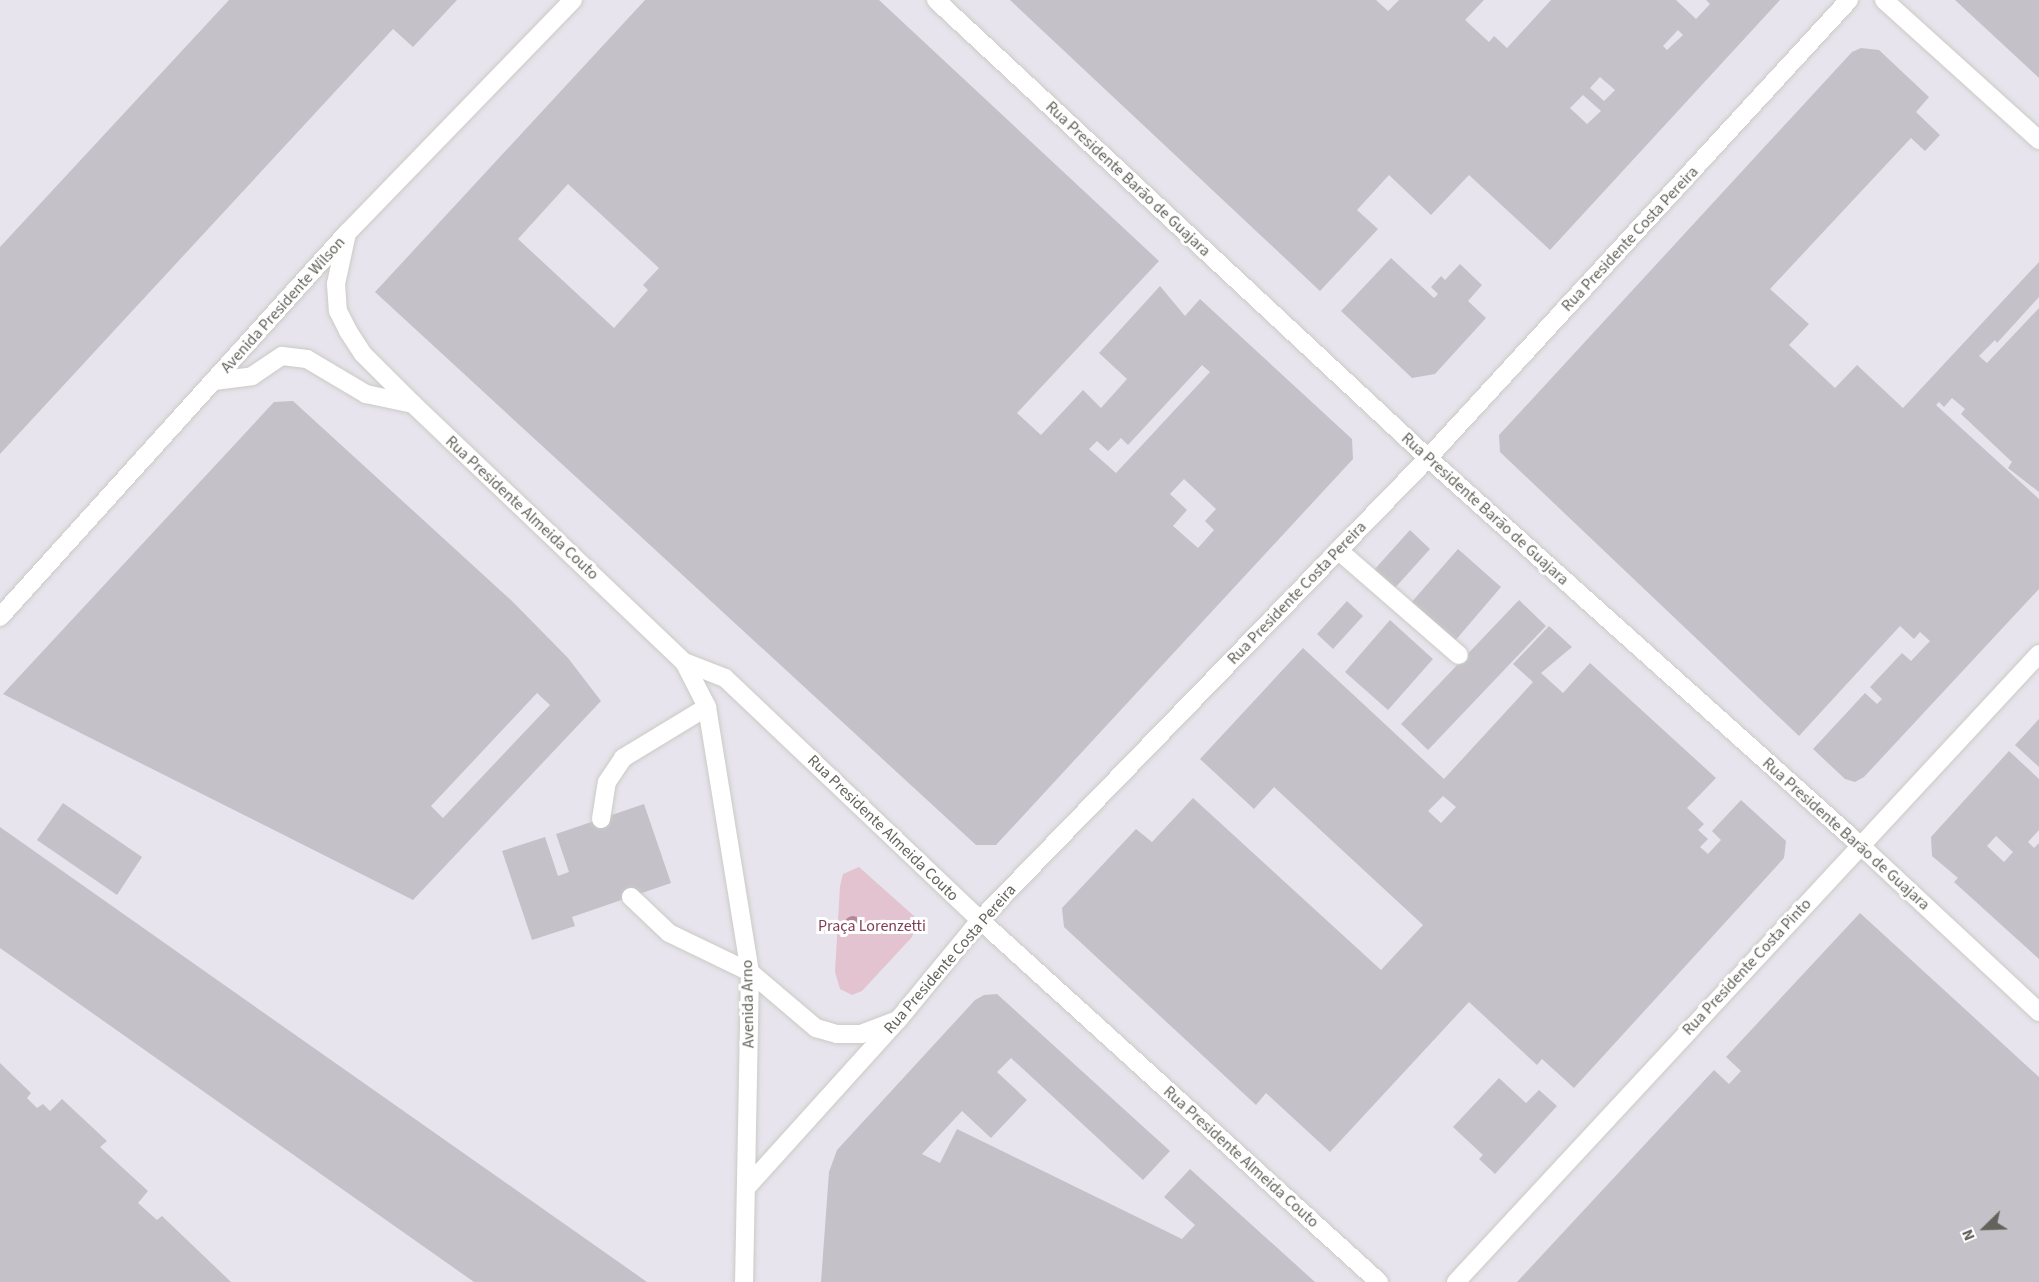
<!DOCTYPE html>
<meta charset="utf-8">
<style>
body{margin:0}
#map{position:relative;width:2039px;height:1282px;overflow:hidden;background:#e8e4ed;font-family:"Source Sans 3",sans-serif}
div>[style]{position:absolute}
[style*='--x']{left:calc(var(--x)*1px);top:calc(var(--y)*1px);width:calc(var(--w)*1px);rotate:calc(var(--a)*1deg)}
.green>*{inset:0;background:#e3c3cf}
.building>*{inset:0;background:#c4c1c9}
.roads{filter:drop-shadow(0 0 2px #cacbc6) drop-shadow(0 0 2px #cacbc6)}
.service>*{height:18px;margin:-9px;padding:0 9px;transform-origin:9px;border-radius:9px;background:#fff}
.minor>*{height:18px;margin:-9px;padding:0 9px;transform-origin:9px;border-radius:9px;background:#fff}
.tertiary>*{height:18px;margin:-9px;padding:0 9px;transform-origin:9px;border-radius:9px;background:#fff}
.secondary>*{height:18px;margin:-9px;padding:0 9px;transform-origin:9px;border-radius:9px;background:#fff}
.trees>*{width:18px;height:18px;margin:-9px;border-radius:50%;background:#b08899}
span{translate:-50% -50%;white-space:nowrap;text-align:center;line-height:1.15;-webkit-text-stroke:6px #fff;paint-order:stroke}
.street-label{font-size:16px;color:#62645c}
.park-label{font-size:16px;color:#823c54}
.north{position:absolute;left:1955px;top:1198px;width:60px;height:60px;-webkit-text-stroke:4px #fff;paint-order:stroke;rotate:247deg;font-size:16px;font-weight:700;line-height:24px;text-align:center;color:#62645c}
.north::after{content:'';display:block;margin:auto;width:21px;height:27px;background:#62645c;clip-path:polygon(50% 0,100% 100%,50% 72%,0 100%)}
</style>
<div id="map">
<div class="green">
<div style="clip-path:polygon(859px 867px,914px 916px,916px 924px,912px 937px,862px 991px,852px 995px,840px 989px,835px 972px,840px 886px,843px 874px)"></div>
</div>
<div class="building">
<div style="clip-path:polygon(229px 0,457px 0,413px 47px,393px 29px,0 454px,0 247px)"></div>
<div style="clip-path:polygon(evenodd,645px 0,879px 0,1159px 261px,1017px 413px,1041px 435px,1083px 390px,1101px 408px,1127px 379px,1099px 353px,1160px 286px,1185px 316px,1200px 299px,1352px 439px,1353px 459px,996px 845px,976px 845px,375px 292px,645px 0,568px 184px,659px 268px,643px 285px,648px 290px,614px 328px,518px 239px,568px 184px,645px 0,1202px 365px,1210px 372px,1116px 473px,1089px 449px,1097px 441px,1108px 451px,1121px 438px,1128px 445px,1202px 365px,645px 0,1184px 479px,1216px 509px,1205px 521px,1214px 530px,1198px 548px,1173px 526px,1187px 510px,1170px 494px,1184px 479px)"></div>
<div style="clip-path:polygon(evenodd,1010px 0,1376px 0,1388px 11px,1399px 0,1484px 0,1465px 20px,1489px 42px,1494px 36px,1507px 48px,1551px 0,1676px 0,1696px 19px,1710px 4px,1706px 0,1780px 0,1550px 250px,1469px 175px,1431px 215px,1389px 175px,1357px 210px,1378px 229px,1320px 291px,1010px 0,1678px 30px,1683px 35px,1667px 50px,1663px 46px,1678px 30px,1010px 0,1600px 77px,1615px 90px,1604px 101px,1590px 88px,1600px 77px,1010px 0,1583px 95px,1601px 111px,1587px 124px,1570px 108px,1583px 95px)"></div>
<div style="clip-path:polygon(1955px 0,2039px 0,2039px 78px)"></div>
<div style="clip-path:polygon(1861px 48px,1879px 50px,1929px 97px,1916px 112px,1940px 135px,1925px 151px,1911px 138px,1770px 289px,1809px 324px,1789px 345px,1835px 388px,1857px 365px,1903px 408px,2039px 262px,2039px 297px,1997px 343px,1995px 340px,1979px 356px,1987px 363px,2039px 308px,2039px 492px,2008px 468px,2012px 462px,1961px 414px,1965px 409px,1952px 398px,1944px 407px,1939px 402px,1936px 405px,2039px 499px,2039px 589px,1864px 777px,1855px 782px,1845px 779px,1813px 749px,1865px 693px,1877px 704px,1882px 699px,1870px 687px,1902px 653px,1911px 661px,1930px 641px,1920px 632px,1914px 639px,1900px 626px,1799px 736px,1500px 452px,1499px 435px,1852px 52px)"></div>
<div style="clip-path:polygon(1391px 258px,1434px 298px,1438px 294px,1431px 287px,1441px 276px,1445px 280px,1460px 264px,1482px 285px,1468px 301px,1486px 318px,1435px 374px,1412px 378px,1341px 311px)"></div>
<div style="clip-path:polygon(evenodd,293px 401px,512px 601px,568px 658px,601px 701px,413px 900px,3px 694px,274px 402px,293px 401px,537px 693px,550px 705px,443px 818px,431px 806px,537px 693px)"></div>
<div style="clip-path:polygon(1410px 530px,1430px 549px,1394px 589px,1374px 570px)"></div>
<div style="clip-path:polygon(1458px 549px,1501px 587px,1454px 642px,1410px 604px)"></div>
<div style="clip-path:polygon(1519px 600px,1546px 626px,1428px 750px,1401px 724px)"></div>
<div style="clip-path:polygon(1347px 601px,1363px 616px,1333px 649px,1317px 634px)"></div>
<div style="clip-path:polygon(1390px 620px,1433px 659px,1388px 710px,1345px 672px)"></div>
<div style="clip-path:polygon(evenodd,1549px 626px,1572px 647px,1541px 673px,1563px 693px,1590px 663px,1716px 778px,1687px 808px,1704px 824px,1698px 830px,1708px 839px,1700px 847px,1708px 854px,1721px 840px,1712px 831px,1741px 800px,1786px 841px,1784px 858px,1574px 1088px,1542px 1059px,1537px 1065px,1469px 1002px,1330px 1152px,1266px 1093px,1256px 1105px,1064px 927px,1062px 908px,1136px 829px,1152px 842px,1193px 798px,1381px 970px,1423px 925px,1274px 787px,1254px 809px,1200px 759px,1303px 648px,1444px 779px,1533px 682px,1513px 664px,1549px 626px,1443px 796px,1456px 807px,1441px 823px,1428px 811px,1443px 796px)"></div>
<div style="clip-path:polygon(2039px 719px,2039px 767px,2015px 745px)"></div>
<div style="clip-path:polygon(evenodd,2009px 751px,2039px 779px,2039px 830px,2028px 842px,2034px 848px,2039px 843px,2039px 959px,1954px 882px,1958px 878px,1932px 856px,1931px 837px,2009px 751px,1996px 836px,2013px 852px,2004px 862px,1987px 846px,1996px 836px)"></div>
<div style="clip-path:polygon(63px 803px,142px 857px,117px 895px,37px 840px)"></div>
<div style="clip-path:polygon(644px 804px,671px 883px,572px 917px,575px 926px,532px 940px,502px 851px,545px 837px,558px 876px,569px 872px,556px 834px)"></div>
<div style="clip-path:polygon(0 827px,220px 982px,647px 1282px,474px 1282px,0 948px)"></div>
<div style="clip-path:polygon(1860px 913px,2039px 1077px,2039px 1282px,1517px 1282px,1714px 1070px,1729px 1084px,1741px 1071px,1726px 1057px)"></div>
<div style="clip-path:polygon(997px 994px,1170px 1151px,1143px 1180px,1011px 1058px,997px 1072px,1027px 1100px,991px 1138px,962px 1111px,922px 1154px,940px 1163px,957px 1129px,1182px 1239px,1195px 1225px,1164px 1197px,1190px 1169px,1315px 1282px,821px 1282px,829px 1172px,837px 1150px,975px 1000px,984px 995px)"></div>
<div style="clip-path:polygon(0 1063px,31px 1093px,27px 1098px,37px 1108px,43px 1104px,50px 1111px,62px 1099px,107px 1141px,100px 1147px,148px 1191px,138px 1203px,157px 1220px,162px 1216px,231px 1282px,0 1282px)"></div>
<div style="clip-path:polygon(1499px 1078px,1526px 1103px,1539px 1090px,1557px 1106px,1495px 1174px,1479px 1159px,1483px 1155px,1453px 1127px)"></div>
</div>
<div class="roads">
<div class="service">
<div style="--x:1338;--y:550;--w:160;--a:41"></div>
<div style="--x:601;--y:819;--w:37;--a:-81"></div>
<div style="--x:607;--y:782;--w:29;--a:-56"></div>
<div style="--x:623;--y:758;--w:98;--a:-31.3"></div>
<div style="--x:631;--y:897;--w:52;--a:43.5"></div>
<div style="--x:669;--y:933;--w:90;--a:25.7"></div>
</div>
<div class="minor">
<div style="--x:936;--y:0;--w:672;--a:42.95"></div>
<div style="--x:1428;--y:458;--w:580;--a:41.86"></div>
<div style="--x:1860;--y:845;--w:245;--a:43"></div>
<div style="--x:1884;--y:0;--w:209;--a:42.1"></div>
<div style="--x:980;--y:920;--w:644;--a:-45.88"></div>
<div style="--x:1428;--y:458;--w:622;--a:-47.41"></div>
<div style="--x:1456;--y:1282;--w:857;--a:-47.13"></div>
</div>
<div class="tertiary">
<div style="--x:214;--y:381;--w:38;--a:-7"></div>
<div style="--x:252;--y:376;--w:36;--a:-34"></div>
<div style="--x:282;--y:356;--w:25;--a:7"></div>
<div style="--x:307;--y:359;--w:69;--a:30.7"></div>
<div style="--x:366;--y:394;--w:48;--a:12"></div>
<div style="--x:0;--y:617;--w:518;--a:-47.9"></div>
</div>
<div class="secondary">
<div style="--x:573;--y:0;--w:325;--a:134.1"></div>
<div style="--x:347;--y:233;--w:52;--a:102.2"></div>
<div style="--x:336;--y:284;--w:27;--a:86"></div>
<div style="--x:338;--y:311;--w:22;--a:63"></div>
<div style="--x:348;--y:331;--w:27;--a:57"></div>
<div style="--x:363;--y:354;--w:71;--a:45"></div>
<div style="--x:413;--y:404;--w:374;--a:43.6"></div>
<div style="--x:684;--y:662;--w:44;--a:21.3"></div>
<div style="--x:725;--y:678;--w:352;--a:43.5"></div>
<div style="--x:980;--y:920;--w:539;--a:42.22"></div>
<div style="--x:684;--y:662;--w:51;--a:62.9"></div>
<div style="--x:707;--y:707;--w:268;--a:80.8"></div>
<div style="--x:750;--y:972;--w:310;--a:91.1"></div>
<div style="--x:750;--y:972;--w:87;--a:40.3"></div>
<div style="--x:816;--y:1028;--w:22;--a:16"></div>
<div style="--x:837;--y:1034;--w:24;--a:0"></div>
<div style="--x:861;--y:1034;--w:36;--a:-21"></div>
<div style="--x:747;--y:1187;--w:225;--a:-47.9"></div>
<div style="--x:898;--y:1020;--w:129;--a:-50.6"></div>
</div>
</div>
<div class="trees">
<div style="left:853px;top:925px"></div>
</div>
<div class="street-label">
<span style="left:1128px;top:179px;rotate:43deg">Rua Presidente Barão de Guajara</span>
<span style="left:1630px;top:239px;rotate:-47deg">Rua Presidente Costa Pereira</span>
<span style="left:283px;top:305px;rotate:-48deg">Avenida Presidente Wilson</span>
<span style="left:522px;top:508px;rotate:43deg">Rua Presidente Almeida Couto</span>
<span style="left:1485px;top:509px;rotate:42deg">Rua Presidente Barão de Guajara</span>
<span style="left:1297px;top:593px;rotate:-46deg">Rua Presidente Costa Pereira</span>
<span style="left:883px;top:828px;rotate:44deg">Rua Presidente Almeida Couto</span>
<span style="left:1846px;top:834px;rotate:42deg">Rua Presidente Barão de Guajara</span>
<span style="left:950px;top:959px;rotate:-49deg">Rua Presidente Costa Pereira</span>
<span style="left:1747px;top:967px;rotate:-47deg">Rua Presidente Costa Pinto</span>
<span style="left:748px;top:1004px;rotate:-91deg">Avenida Arno</span>
<span style="left:1241px;top:1157px;rotate:42deg">Rua Presidente Almeida Couto</span>
</div>
<div class="park-label">
<span style="left:872px;top:926px">Praça Lorenzetti</span>
</div>
<div class="north">N</div>
</div>
